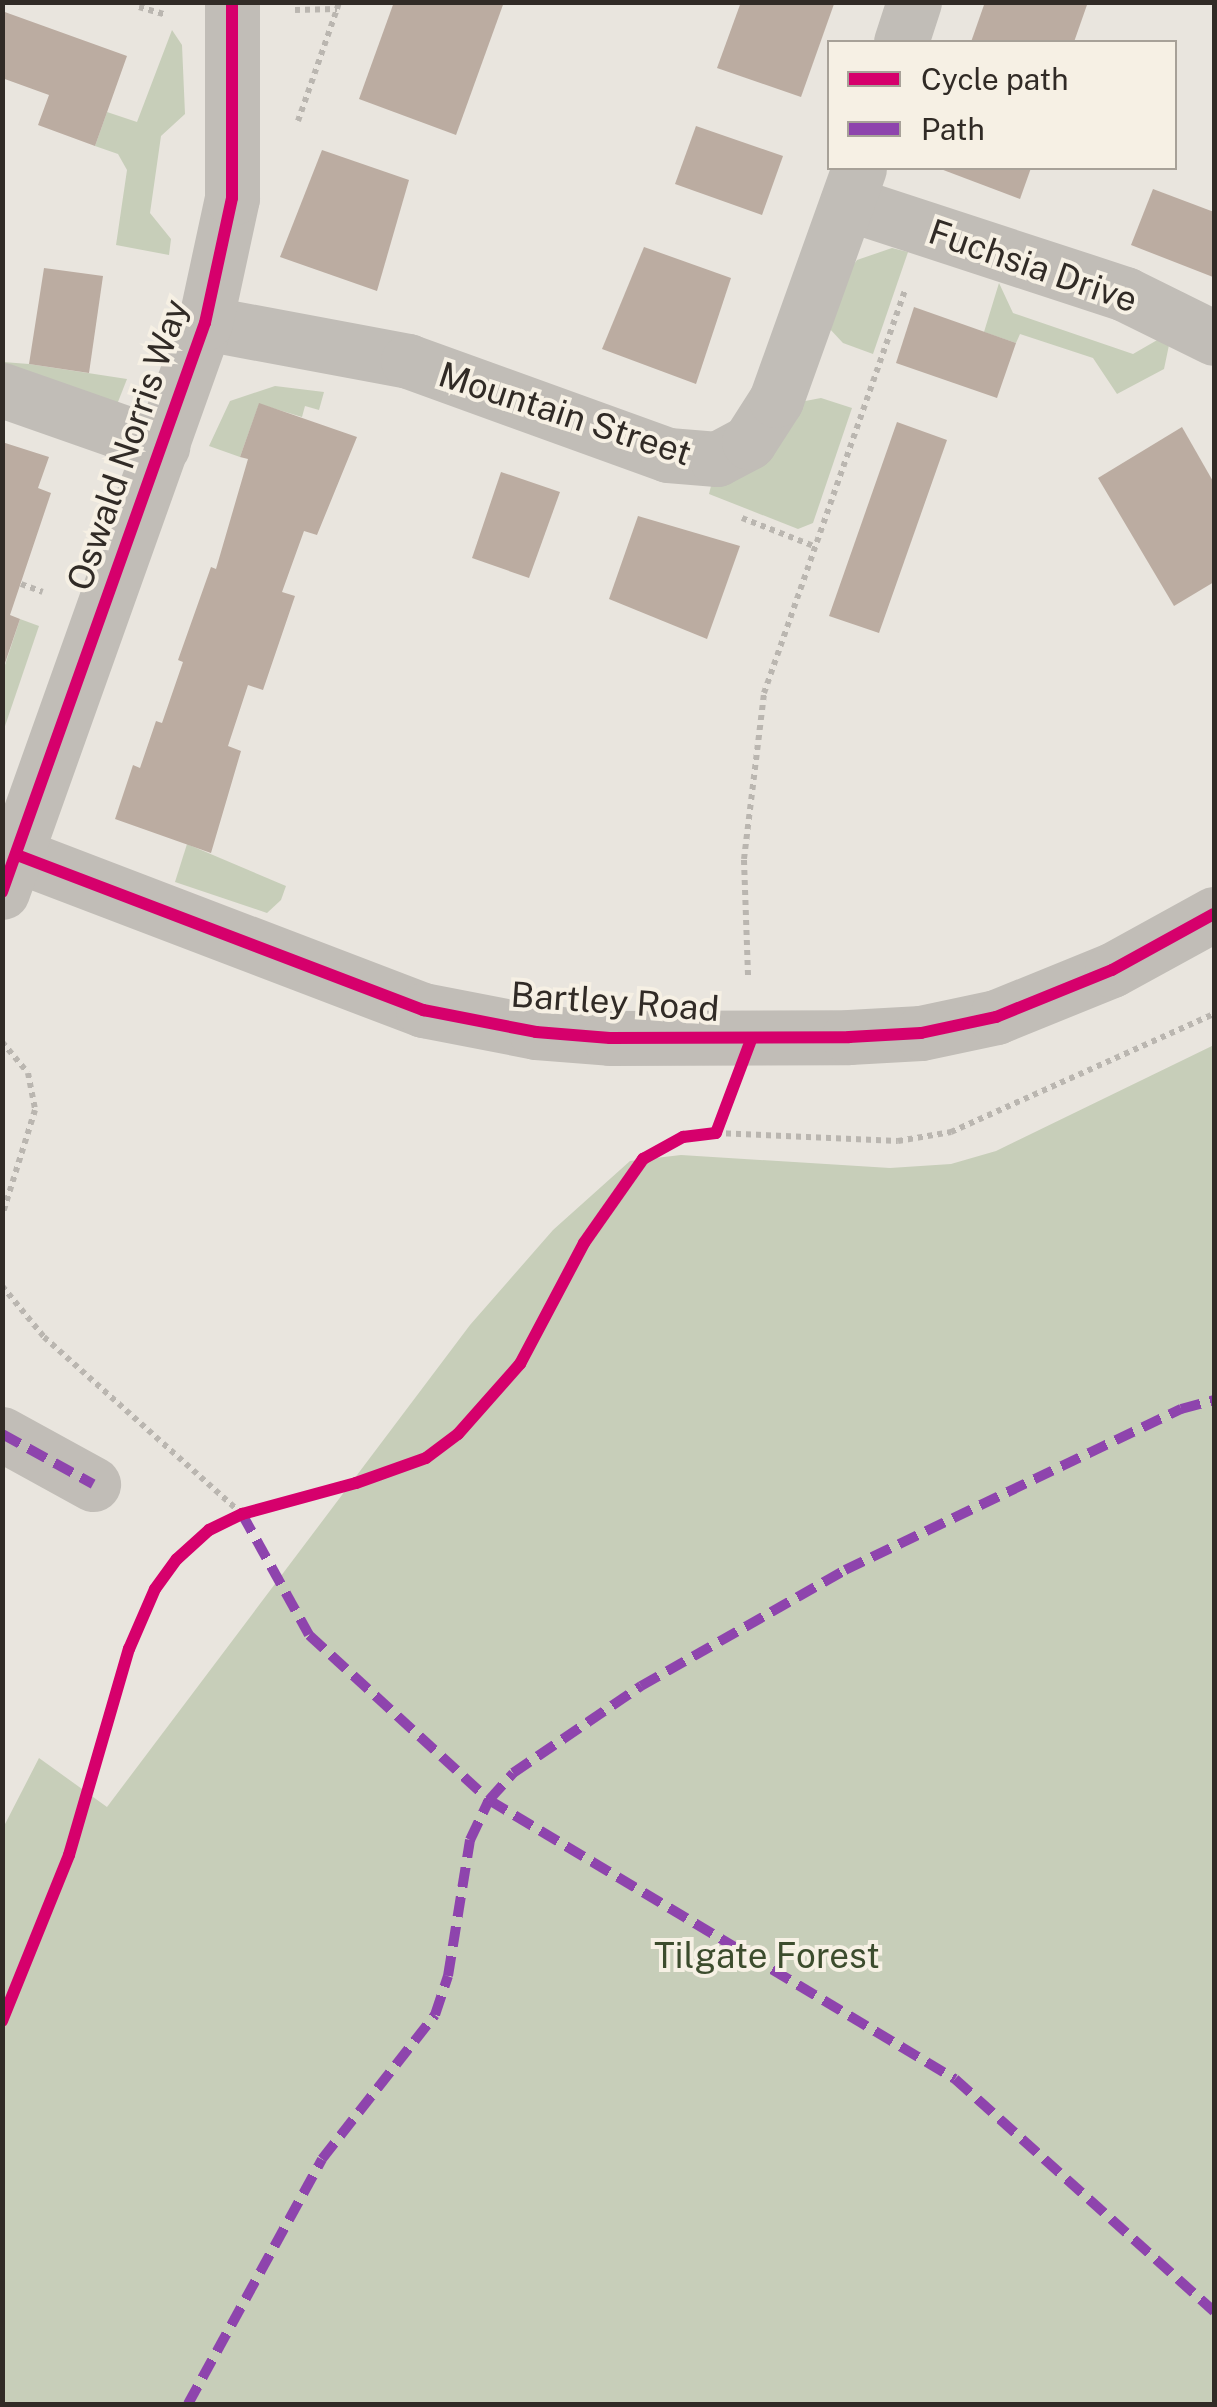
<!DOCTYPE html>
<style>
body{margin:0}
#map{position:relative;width:1217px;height:2407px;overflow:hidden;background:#e9e5de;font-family:"Public Sans",sans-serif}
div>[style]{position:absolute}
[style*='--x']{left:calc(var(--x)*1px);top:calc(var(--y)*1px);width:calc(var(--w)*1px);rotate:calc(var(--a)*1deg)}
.green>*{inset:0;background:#c7ceb9}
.building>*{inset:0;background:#bbaca1}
.path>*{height:6px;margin-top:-3px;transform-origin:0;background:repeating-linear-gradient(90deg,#bab6b0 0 5px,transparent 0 10px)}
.minor>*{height:55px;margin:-27.5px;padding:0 27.5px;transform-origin:27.5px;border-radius:27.5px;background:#c1bdb7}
.quiet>*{height:10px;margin-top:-5px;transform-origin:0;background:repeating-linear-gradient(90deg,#8e44ad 0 20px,transparent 0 30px)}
.cycleway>*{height:12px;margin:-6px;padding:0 6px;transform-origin:6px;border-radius:6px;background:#d6006c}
span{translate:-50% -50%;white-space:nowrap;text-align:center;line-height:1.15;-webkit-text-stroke:8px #f6f0e4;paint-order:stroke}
.street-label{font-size:35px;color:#312b26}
.park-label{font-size:35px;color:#3c4c2d}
.frame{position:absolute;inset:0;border:5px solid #312b26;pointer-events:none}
.legend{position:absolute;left:827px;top:40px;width:350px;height:130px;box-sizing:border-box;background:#f6f0e4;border:2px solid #a7a198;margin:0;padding:12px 18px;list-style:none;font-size:30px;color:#312b26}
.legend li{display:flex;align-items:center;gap:20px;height:50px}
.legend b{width:50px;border:2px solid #a7a198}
</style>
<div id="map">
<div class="green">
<div style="clip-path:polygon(172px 30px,182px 45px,185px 114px,161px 136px,150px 213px,171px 239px,169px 255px,116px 245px,127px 170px,118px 154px,95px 146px,107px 112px,137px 122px)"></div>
<div style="clip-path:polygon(892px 248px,908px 252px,873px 354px,843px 343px,828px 327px,844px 277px,857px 260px)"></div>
<div style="clip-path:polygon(999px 283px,1013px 313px,1133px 354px,1159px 339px,1169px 345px,1164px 369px,1117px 394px,1093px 358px,1020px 334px,1016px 343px,984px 332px)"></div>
<div style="clip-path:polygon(3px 362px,29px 364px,127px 379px,116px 407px,3px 369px)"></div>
<div style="clip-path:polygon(275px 386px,324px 392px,319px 410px,305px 406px,302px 417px,259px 404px,240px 457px,209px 446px,230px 401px)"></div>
<div style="clip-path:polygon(821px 398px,852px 408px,813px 523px,798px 529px,709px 494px,712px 482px,800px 402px)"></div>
<div style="clip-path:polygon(20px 619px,39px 626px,3px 732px,3px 671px)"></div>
<div style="clip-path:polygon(187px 844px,286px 886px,281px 900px,267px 913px,175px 882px)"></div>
<div style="clip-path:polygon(1214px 1045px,1214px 2404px,3px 2404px,3px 1828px,39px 1758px,107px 1807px,470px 1325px,553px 1230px,630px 1161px,681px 1155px,890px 1168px,951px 1164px,996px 1151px)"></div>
</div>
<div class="building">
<div style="clip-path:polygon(394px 2px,504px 2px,456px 135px,359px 99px)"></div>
<div style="clip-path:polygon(741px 2px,834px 4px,801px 97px,717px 68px)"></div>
<div style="clip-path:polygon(985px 2px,1088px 2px,1074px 42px,971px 42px)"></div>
<div style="clip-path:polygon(2px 11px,127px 56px,95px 146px,38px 125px,49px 95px,2px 78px)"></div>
<div style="clip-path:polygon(696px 126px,783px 156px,762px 215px,675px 184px)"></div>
<div style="clip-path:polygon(322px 150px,409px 180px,377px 291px,280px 257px)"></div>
<div style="clip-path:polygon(938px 168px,1031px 168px,1020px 199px)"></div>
<div style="clip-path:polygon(1153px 189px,1214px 212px,1213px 277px,1131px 245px)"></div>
<div style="clip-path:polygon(644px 247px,731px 278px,696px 384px,602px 349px)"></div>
<div style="clip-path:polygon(44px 268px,103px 276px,89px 373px,29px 364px)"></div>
<div style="clip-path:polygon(914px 307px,1016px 343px,997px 398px,896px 363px)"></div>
<div style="clip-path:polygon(259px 403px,357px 437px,317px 535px,304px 531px,282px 592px,295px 596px,263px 690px,248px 685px,228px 746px,241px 751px,211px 853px,115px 819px,133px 765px,140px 768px,156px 721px,162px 723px,183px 662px,178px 660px,211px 567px,216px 569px,248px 459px,240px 457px)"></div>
<div style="clip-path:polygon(897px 422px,947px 440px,879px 633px,829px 616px)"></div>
<div style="clip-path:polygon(1182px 427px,1214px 483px,1214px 582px,1174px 606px,1098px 478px)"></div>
<div style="clip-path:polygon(2px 442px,49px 457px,38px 488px,51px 493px,10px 615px,20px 619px,3px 669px)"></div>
<div style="clip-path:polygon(501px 472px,560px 492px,529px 578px,472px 558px)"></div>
<div style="clip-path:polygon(638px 516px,740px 546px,707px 639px,609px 599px)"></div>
</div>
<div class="path">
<div style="--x:97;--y:2;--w:43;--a:0"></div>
<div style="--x:139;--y:7;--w:29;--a:16"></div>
<div style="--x:295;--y:10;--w:42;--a:-1.4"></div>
<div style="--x:337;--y:9;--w:7;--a:-74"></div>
<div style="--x:298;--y:121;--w:119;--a:-70.8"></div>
<div style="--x:742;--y:518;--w:79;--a:21.4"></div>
<div style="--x:21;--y:584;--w:23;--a:20"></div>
<div style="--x:748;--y:975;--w:116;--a:-92"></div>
<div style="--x:744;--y:859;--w:167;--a:-83.1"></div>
<div style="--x:764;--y:693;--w:429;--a:-70.7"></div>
<div style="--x:2;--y:1042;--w:40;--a:50"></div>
<div style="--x:28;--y:1073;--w:38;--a:79"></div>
<div style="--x:35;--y:1110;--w:111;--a:107.3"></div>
<div style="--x:716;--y:1133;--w:182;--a:2.5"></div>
<div style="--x:898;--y:1141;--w:54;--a:-9.6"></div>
<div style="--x:951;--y:1132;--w:288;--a:-24.2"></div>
<div style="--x:2;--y:1286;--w:66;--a:50.5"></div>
<div style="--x:44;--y:1337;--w:266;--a:41.8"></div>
</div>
<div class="minor">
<div style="--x:901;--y:42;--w:42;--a:-72"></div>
<div style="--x:847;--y:203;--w:293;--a:18.1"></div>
<div style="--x:1125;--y:294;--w:99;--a:26.3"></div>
<div style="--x:205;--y:323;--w:207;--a:10.6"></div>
<div style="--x:408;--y:361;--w:276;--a:19.9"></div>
<div style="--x:668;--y:455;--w:49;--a:4.7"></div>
<div style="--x:717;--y:459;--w:36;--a:-28"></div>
<div style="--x:749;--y:442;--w:50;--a:-57.3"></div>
<div style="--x:776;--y:400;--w:246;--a:-70.3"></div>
<div style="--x:2;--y:390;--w:170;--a:19.3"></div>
<div style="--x:17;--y:855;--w:435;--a:20.9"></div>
<div style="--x:423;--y:1010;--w:115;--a:11"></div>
<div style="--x:536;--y:1032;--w:74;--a:4.6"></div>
<div style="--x:610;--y:1038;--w:239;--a:-0.2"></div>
<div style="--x:849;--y:1037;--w:72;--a:-3.2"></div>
<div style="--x:921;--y:1033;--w:77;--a:-12"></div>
<div style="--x:996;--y:1017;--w:125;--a:-22.1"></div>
<div style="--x:1112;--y:970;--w:116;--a:-28.8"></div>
<div style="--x:2;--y:892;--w:604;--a:-70.37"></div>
<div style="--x:205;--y:323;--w:128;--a:-77.8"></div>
<div style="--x:232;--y:198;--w:196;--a:-90"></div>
<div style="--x:2;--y:1434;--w:104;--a:28.8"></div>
</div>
<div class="quiet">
<div style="--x:2;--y:1434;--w:104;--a:28.8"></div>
<div style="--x:242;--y:1514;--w:138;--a:61"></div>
<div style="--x:309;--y:1635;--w:244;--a:42.5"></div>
<div style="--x:489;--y:1800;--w:543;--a:30.91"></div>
<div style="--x:955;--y:2079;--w:348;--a:41.9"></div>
<div style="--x:188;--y:2404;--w:279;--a:-61.3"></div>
<div style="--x:322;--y:2159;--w:183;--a:-51.9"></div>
<div style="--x:435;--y:2015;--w:41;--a:-71.6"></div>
<div style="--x:448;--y:1976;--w:138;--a:-80.8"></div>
<div style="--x:470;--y:1840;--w:44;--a:-64.6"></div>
<div style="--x:489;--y:1800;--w:36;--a:-48"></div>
<div style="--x:513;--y:1773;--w:155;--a:-34.2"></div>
<div style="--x:641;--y:1686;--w:235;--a:-29.6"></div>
<div style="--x:845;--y:1570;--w:373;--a:-25.6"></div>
<div style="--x:1181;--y:1409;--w:34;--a:-15"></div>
</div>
<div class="cycleway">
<div style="--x:17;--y:855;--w:435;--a:20.9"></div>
<div style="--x:423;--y:1010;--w:115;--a:11"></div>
<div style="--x:536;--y:1032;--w:74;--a:4.6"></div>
<div style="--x:610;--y:1038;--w:239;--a:-0.2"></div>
<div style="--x:849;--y:1037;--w:72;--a:-3.2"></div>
<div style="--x:921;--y:1033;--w:77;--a:-12"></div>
<div style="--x:996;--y:1017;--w:125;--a:-22.1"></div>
<div style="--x:1112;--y:970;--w:116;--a:-28.8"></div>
<div style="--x:2;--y:892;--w:604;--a:-70.37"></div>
<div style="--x:205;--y:323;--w:128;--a:-77.8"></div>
<div style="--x:232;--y:198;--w:196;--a:-90"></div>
<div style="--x:2;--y:2021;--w:179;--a:-68"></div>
<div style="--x:69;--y:1855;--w:215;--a:-73.8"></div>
<div style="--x:129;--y:1649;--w:65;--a:-66.6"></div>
<div style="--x:155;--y:1589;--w:37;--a:-54"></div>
<div style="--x:177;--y:1559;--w:43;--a:-42.2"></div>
<div style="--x:209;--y:1530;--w:37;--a:-26"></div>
<div style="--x:242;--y:1514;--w:118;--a:-15.2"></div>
<div style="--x:356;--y:1483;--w:74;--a:-19.7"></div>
<div style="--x:426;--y:1458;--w:40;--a:-37"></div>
<div style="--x:458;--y:1434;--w:94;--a:-48.5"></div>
<div style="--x:520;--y:1364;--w:137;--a:-62.1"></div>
<div style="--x:584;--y:1243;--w:103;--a:-54.9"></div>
<div style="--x:643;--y:1159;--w:46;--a:-28.8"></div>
<div style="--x:683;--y:1137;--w:33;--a:-7"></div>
<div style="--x:716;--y:1133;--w:99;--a:-69.4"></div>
</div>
<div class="street-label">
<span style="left:1033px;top:266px;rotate:19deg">Fuchsia Drive</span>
<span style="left:565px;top:414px;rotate:18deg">Mountain Street</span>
<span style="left:128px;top:445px;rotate:-71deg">Oswald Norris Way</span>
<span style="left:615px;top:1002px;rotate:4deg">Bartley Road</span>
</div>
<div class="park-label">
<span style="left:767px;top:1956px">Tilgate Forest</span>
</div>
<div class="frame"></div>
<ul class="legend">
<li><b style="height:12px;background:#d6006c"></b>Cycle path</li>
<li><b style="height:12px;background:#8e44ad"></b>Path</li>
</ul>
</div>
